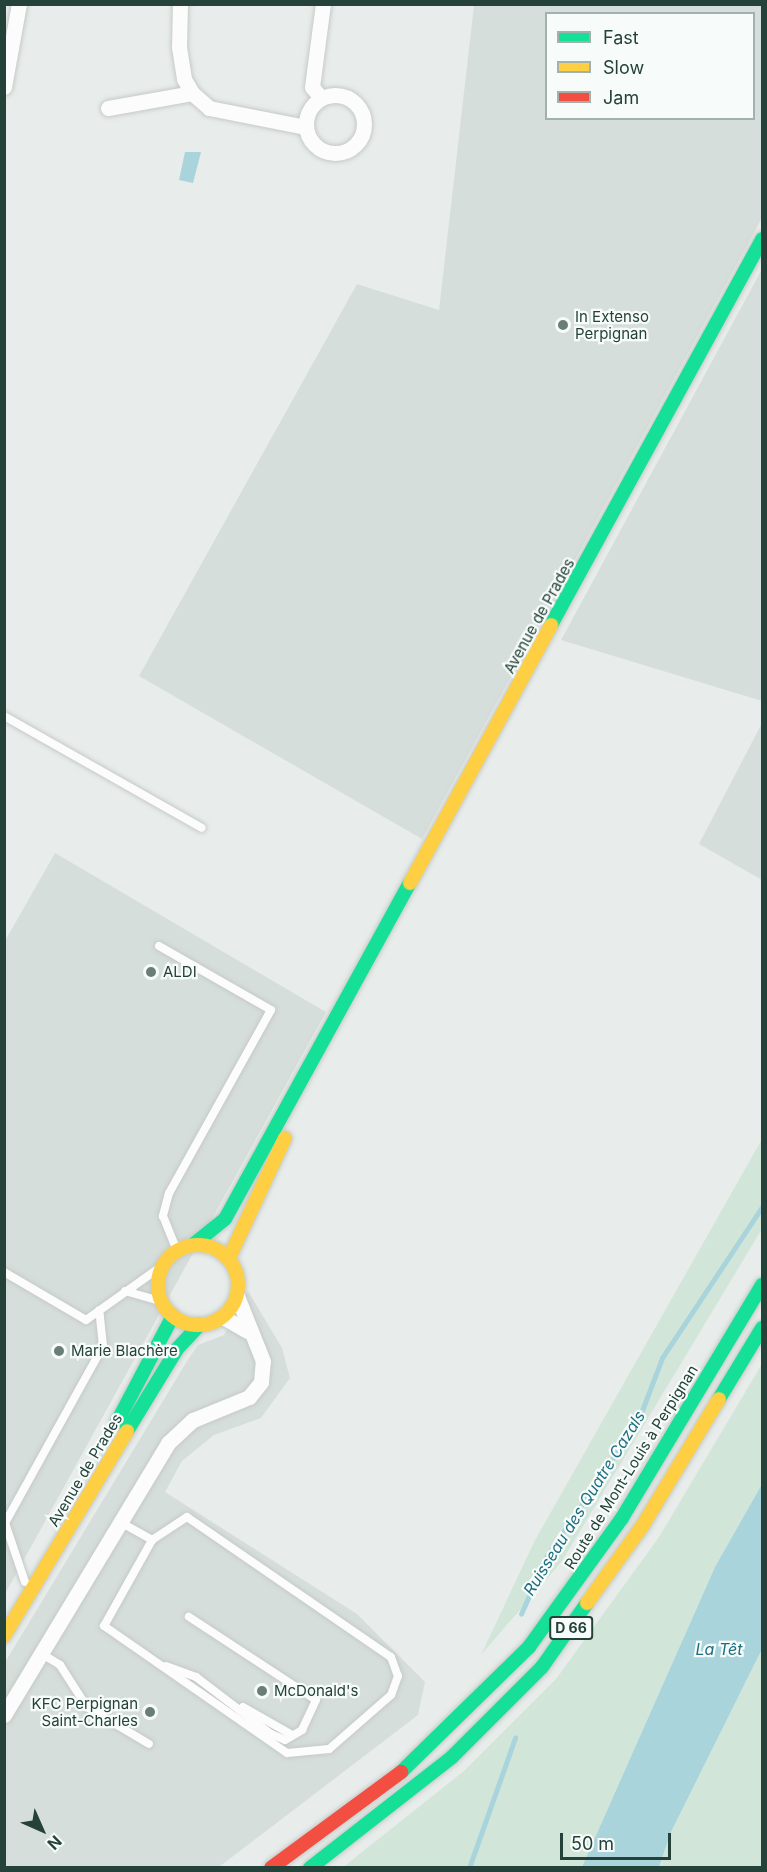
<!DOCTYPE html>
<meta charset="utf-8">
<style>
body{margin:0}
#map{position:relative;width:767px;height:1872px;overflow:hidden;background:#e8edeb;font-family:Inter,sans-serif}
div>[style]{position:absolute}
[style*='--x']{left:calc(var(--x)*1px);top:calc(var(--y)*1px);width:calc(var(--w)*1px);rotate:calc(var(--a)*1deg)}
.built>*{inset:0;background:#d6dedb}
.green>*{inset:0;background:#d1e6d8}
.water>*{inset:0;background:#a9d4db}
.stream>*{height:4.5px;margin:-2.25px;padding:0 2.25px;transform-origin:2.25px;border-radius:2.25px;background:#a9d4db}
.roads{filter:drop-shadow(0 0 2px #c5cac8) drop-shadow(0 0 2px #c5cac8)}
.lane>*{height:8px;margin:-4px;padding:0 4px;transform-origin:4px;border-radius:4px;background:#fcfcfc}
.street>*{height:15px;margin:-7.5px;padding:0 7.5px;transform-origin:7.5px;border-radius:7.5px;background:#fcfcfc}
.street>.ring{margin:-7.5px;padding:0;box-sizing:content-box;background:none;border:15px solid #fcfcfc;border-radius:50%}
.fast>*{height:14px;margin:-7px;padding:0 7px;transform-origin:7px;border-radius:7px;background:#16e098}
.slow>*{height:14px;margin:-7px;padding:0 7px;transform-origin:7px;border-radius:7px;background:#ffcf43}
.slow>.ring{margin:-7px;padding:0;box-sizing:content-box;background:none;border:14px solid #ffcf43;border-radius:50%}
.jam>*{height:14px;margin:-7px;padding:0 7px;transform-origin:7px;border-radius:7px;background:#f24e42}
.dots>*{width:16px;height:16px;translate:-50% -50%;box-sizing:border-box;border:3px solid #f7fbf9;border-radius:50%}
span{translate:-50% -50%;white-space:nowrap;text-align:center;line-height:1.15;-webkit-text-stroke:4.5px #f7fbf9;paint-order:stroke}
.shield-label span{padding:2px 4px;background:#f7fbf9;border:2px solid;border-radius:4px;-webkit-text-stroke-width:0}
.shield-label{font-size:14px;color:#24423a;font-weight:700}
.poi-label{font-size:15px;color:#24423a}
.left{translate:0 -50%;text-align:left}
.right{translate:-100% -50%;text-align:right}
.street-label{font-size:15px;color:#24423a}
.water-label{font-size:16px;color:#1c6f80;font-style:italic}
.frame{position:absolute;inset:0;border:6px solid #24423a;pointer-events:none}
.legend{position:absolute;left:545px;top:12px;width:210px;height:108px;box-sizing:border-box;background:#f7fbf9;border:2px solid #a3b1ad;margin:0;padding:8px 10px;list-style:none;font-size:18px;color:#24423a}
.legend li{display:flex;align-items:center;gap:12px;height:30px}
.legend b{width:30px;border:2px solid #a3b1ad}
.north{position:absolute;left:12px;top:1800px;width:60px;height:60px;-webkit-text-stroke:4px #f7fbf9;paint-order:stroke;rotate:135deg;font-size:16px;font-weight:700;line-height:24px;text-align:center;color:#24423a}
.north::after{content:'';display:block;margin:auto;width:21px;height:27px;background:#24423a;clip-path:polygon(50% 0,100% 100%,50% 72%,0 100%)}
.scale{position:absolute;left:560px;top:1833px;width:111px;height:27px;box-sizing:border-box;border:3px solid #24423a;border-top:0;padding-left:8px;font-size:18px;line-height:21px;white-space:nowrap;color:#24423a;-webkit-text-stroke:4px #f7fbf9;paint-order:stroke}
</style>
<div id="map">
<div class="built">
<div style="clip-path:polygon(evenodd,474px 5px,762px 5px,762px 218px,422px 839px,139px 676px,357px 284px,439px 310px,474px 5px,546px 14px,754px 14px,754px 118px,546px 118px,546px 14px)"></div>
<div style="clip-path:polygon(762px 269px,762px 701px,561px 640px)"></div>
<div style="clip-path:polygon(762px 723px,762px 880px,699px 844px)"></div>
<div style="clip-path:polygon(55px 853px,326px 1012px,5px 1594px,5px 941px)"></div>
<div style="clip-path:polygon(248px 1291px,282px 1348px,290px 1378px,261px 1418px,214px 1435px,182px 1461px,165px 1492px,357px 1614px,425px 1682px,418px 1715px,219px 1867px,5px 1867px,4px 1664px,187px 1361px,198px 1345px,224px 1335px)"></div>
</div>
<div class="green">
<div style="clip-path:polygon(762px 1139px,762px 1229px,562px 1561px,481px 1655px,534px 1542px)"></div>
<div style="clip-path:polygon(762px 1364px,762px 1484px,715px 1567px,582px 1867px,342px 1868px,464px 1771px,556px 1679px,659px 1537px)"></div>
<div style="clip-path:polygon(762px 1649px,762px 1867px,659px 1868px,671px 1832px)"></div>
</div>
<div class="water">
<div style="clip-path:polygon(185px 152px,201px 152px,193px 183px,179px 180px)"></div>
<div style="clip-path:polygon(762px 1484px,762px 1649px,671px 1832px,659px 1867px,582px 1867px,715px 1567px)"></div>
</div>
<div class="stream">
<div style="--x:521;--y:1614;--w:64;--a:-65.9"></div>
<div style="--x:547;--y:1556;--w:163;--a:-56"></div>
<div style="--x:638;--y:1421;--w:67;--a:-69.1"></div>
<div style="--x:662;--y:1358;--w:181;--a:-56.5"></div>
<div style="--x:469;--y:1868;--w:138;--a:-70.5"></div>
</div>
<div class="roads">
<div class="lane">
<div style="--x:4;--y:716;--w:227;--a:29.5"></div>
<div style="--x:159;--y:946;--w:129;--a:29.7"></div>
<div style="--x:271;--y:1010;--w:210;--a:119.1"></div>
<div style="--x:169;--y:1193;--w:24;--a:105"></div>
<div style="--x:163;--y:1216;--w:38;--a:68"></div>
<div style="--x:4;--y:1272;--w:95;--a:30.3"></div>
<div style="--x:86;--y:1320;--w:93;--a:-35.4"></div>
<div style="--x:125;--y:1291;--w:37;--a:16"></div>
<div style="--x:187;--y:1517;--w:247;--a:34.5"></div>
<div style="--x:391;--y:1657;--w:20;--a:70"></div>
<div style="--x:398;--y:1676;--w:20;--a:110"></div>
<div style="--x:391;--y:1695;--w:82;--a:138.9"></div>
<div style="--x:329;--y:1749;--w:42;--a:174.6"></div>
<div style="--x:287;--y:1753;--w:223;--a:-145.2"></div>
<div style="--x:104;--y:1626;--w:98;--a:-60.8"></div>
<div style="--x:152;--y:1540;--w:42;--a:-33.3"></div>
<div style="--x:120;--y:1522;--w:37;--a:29"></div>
<div style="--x:25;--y:1582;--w:62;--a:-108.7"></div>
<div style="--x:5;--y:1523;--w:202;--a:-61"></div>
<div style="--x:103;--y:1346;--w:36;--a:-96"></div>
<div style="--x:42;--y:1654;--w:21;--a:31"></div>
<div style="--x:60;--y:1665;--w:50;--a:57.3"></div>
<div style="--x:87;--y:1707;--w:72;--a:30.8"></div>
<div style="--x:166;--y:1666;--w:32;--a:20"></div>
<div style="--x:196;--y:1677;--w:94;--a:37.2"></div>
<div style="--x:271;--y:1734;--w:15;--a:23"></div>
<div style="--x:285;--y:1740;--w:20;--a:-30"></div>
<div style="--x:302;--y:1730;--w:33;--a:-65"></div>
<div style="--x:316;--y:1700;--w:152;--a:-146.8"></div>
<div style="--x:243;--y:1707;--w:56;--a:29.7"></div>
</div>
<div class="street">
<div style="--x:180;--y:4;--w:43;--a:91.3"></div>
<div style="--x:179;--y:47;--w:32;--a:81"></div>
<div style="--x:184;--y:79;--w:16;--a:60"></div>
<div style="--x:192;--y:93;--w:23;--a:41"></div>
<div style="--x:209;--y:108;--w:99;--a:11.1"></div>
<div style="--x:4;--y:87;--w:84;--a:-79.8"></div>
<div class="ring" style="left:306px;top:95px;width:43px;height:43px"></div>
<div style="--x:321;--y:98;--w:14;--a:-129"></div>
<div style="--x:312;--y:87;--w:84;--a:-82.5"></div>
<div style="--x:108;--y:108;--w:85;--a:-10.1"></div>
<div style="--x:223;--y:1317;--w:28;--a:30"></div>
<div style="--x:4;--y:1715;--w:318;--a:-58.9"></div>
<div style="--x:168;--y:1443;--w:34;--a:-43"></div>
<div style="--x:193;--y:1420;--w:61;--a:-22.3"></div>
<div style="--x:249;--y:1397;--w:19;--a:-51"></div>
<div style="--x:261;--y:1382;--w:21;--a:-85"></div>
<div style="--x:263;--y:1361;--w:70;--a:-111.8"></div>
</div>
<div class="fast">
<div style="--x:551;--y:625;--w:440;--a:-61.3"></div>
<div style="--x:194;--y:1244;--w:40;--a:-39"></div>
<div style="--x:225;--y:1219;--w:384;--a:-61.2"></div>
<div style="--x:719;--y:1399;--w:83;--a:-58.8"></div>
<div style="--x:117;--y:1422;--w:120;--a:-62.2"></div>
<div style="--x:127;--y:1431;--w:96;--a:-58.6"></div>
<div style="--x:177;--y:1349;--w:33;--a:-47"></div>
<div style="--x:401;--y:1772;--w:179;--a:-44.3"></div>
<div style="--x:529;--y:1647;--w:159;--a:-54.2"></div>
<div style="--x:622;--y:1518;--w:272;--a:-59"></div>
<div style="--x:310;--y:1868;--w:180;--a:-38"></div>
<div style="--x:452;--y:1757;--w:127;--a:-45"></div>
<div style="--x:542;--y:1667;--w:78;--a:-54.9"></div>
</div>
<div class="slow">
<div style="--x:410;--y:883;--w:294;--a:-61.3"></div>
<div class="ring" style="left:158px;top:1245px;width:66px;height:66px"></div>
<div style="--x:229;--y:1258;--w:132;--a:-65"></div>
<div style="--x:587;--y:1603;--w:96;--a:-54.3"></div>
<div style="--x:643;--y:1525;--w:147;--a:-58.9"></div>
<div style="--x:4;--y:1636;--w:239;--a:-59"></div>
</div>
<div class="jam">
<div style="--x:271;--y:1868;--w:162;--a:-36.4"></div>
</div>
</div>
<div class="dots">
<div style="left:563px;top:325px;background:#697e78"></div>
<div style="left:151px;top:972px;background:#697e78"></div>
<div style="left:59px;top:1351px;background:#697e78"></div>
<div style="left:262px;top:1691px;background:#697e78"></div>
<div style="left:150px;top:1712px;background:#697e78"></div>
</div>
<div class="shield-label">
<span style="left:571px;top:1628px">D 66</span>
</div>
<div class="poi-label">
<span class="left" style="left:575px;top:325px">In Extenso<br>Perpignan</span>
<span class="left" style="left:163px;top:972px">ALDI</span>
<span class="left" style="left:71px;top:1351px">Marie Blachère</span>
<span class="left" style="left:274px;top:1691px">McDonald's</span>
<span class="right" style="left:138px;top:1712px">KFC Perpignan<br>Saint-Charles</span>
</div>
<div class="street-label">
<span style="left:539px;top:616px;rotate:-61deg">Avenue de Prades</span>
<span style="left:631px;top:1467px;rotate:-58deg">Route de Mont-Louis à Perpignan</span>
<span style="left:85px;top:1470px;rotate:-59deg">Avenue de Prades</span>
</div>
<div class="water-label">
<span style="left:584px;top:1503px;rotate:-58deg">Ruisseau des Quatre Cazals</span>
<span style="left:719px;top:1649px">La Têt</span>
</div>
<div class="frame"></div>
<ul class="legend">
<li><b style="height:8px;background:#16e098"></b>Fast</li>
<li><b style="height:8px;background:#ffcf43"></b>Slow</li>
<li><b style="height:8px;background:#f24e42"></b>Jam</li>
</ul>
<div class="north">N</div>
<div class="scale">50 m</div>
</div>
